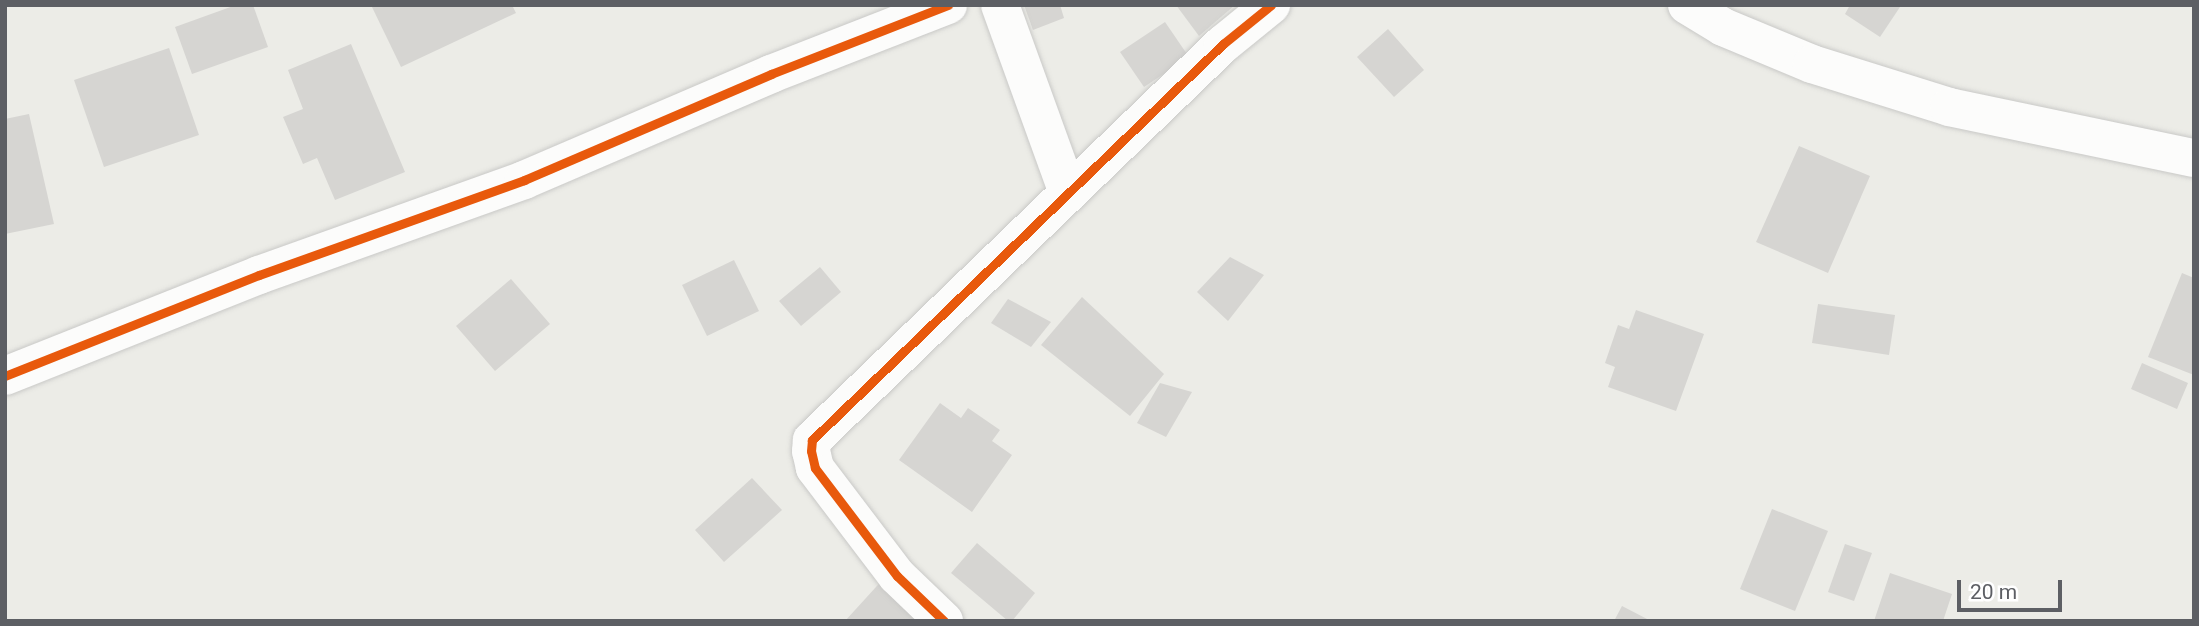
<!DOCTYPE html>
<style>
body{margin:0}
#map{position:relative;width:2199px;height:626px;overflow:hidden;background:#ecece7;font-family:Roboto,sans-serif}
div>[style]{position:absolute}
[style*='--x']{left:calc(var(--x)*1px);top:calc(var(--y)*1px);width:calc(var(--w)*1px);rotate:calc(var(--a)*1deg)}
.building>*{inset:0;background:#d6d5d2}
.roads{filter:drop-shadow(0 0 2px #c9c9c7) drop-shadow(0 0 2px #c9c9c7)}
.minor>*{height:38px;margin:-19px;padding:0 19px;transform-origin:19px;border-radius:19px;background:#fcfcfb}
.cycleway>*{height:9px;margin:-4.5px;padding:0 4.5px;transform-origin:4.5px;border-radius:4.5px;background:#e8590c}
span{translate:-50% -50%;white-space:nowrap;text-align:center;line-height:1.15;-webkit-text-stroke:6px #fff;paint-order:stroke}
.frame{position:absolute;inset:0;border:7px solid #5d5f64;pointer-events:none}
.scale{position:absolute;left:1957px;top:580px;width:105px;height:32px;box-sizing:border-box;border:4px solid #5d5f64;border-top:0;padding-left:9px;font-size:21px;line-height:24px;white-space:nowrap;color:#5d5f64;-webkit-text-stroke:5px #fff;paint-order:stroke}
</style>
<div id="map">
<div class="building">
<div style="clip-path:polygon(236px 5px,253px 5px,268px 47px,192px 74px,175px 27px)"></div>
<div style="clip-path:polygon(371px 5px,512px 5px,516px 13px,401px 67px)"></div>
<div style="clip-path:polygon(1024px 5px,1060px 5px,1064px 18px,1033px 30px)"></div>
<div style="clip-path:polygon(1176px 5px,1235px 5px,1199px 36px)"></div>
<div style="clip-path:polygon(1850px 5px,1898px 5px,1900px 7px,1880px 37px,1845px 14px)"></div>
<div style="clip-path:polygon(1165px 22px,1189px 57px,1144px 87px,1120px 52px)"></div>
<div style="clip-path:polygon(1388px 29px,1424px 70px,1394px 97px,1357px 57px)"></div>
<div style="clip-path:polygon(351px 44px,405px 172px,335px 200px,317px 158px,303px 164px,283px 117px,303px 109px,288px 70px)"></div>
<div style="clip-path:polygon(169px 48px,199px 135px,104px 167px,74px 80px)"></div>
<div style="clip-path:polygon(29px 114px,54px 224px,5px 234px,5px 119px)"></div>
<div style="clip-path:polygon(1799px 146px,1870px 176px,1828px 273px,1756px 242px)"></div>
<div style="clip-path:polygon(1230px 257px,1264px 275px,1228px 321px,1197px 292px)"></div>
<div style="clip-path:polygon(734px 260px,759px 311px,707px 336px,682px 285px)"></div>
<div style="clip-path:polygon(820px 267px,841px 292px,801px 326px,779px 301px)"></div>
<div style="clip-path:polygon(2182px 273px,2194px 278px,2194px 375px,2148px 357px)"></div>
<div style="clip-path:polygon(511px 279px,550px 324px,495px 371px,456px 326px)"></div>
<div style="clip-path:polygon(1082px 297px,1164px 374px,1130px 416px,1041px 345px)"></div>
<div style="clip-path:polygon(1008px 299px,1051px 322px,1031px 347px,991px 323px)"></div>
<div style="clip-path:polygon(1818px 304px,1895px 315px,1889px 355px,1812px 343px)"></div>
<div style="clip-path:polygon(1636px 310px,1704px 334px,1676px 411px,1608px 387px,1615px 367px,1605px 363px,1618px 325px,1629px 329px)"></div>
<div style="clip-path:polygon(2142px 363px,2188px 383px,2177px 409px,2131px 389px)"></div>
<div style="clip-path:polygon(1160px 383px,1192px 392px,1166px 437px,1137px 423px)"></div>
<div style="clip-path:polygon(940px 403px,961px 418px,968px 408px,1000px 430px,992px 441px,1012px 455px,972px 512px,899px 460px)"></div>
<div style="clip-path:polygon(752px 478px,782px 510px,724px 562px,695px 530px)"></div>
<div style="clip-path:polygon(1772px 509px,1828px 531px,1795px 611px,1740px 589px)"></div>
<div style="clip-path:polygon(977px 543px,1035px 593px,1012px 621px,1008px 621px,951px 573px)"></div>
<div style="clip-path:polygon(1845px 544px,1872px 553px,1854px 601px,1828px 592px)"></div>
<div style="clip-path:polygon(1890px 573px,1952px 594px,1943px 621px,1874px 621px)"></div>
<div style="clip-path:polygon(886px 576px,928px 621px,845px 621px)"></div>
<div style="clip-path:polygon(1622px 606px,1651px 621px,1614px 621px)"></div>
</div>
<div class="roads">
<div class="minor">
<div style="--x:1000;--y:5;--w:200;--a:70.1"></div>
<div style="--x:1687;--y:5;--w:42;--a:31.4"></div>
<div style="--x:1723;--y:27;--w:96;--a:22.6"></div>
<div style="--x:1812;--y:64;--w:144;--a:17.4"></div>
<div style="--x:1949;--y:107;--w:250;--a:11.8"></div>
<div style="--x:5;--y:376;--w:273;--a:-21.7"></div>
<div style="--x:259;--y:275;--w:282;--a:-19.7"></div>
<div style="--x:524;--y:180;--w:269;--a:-23.2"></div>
<div style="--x:771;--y:74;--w:190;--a:-21.3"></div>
<div style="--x:944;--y:621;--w:65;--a:-136.2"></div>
<div style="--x:897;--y:576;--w:136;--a:-127.2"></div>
<div style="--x:815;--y:468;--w:17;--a:-103"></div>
<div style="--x:811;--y:451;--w:11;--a:-85"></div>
<div style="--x:812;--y:440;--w:571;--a:-43.94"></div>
<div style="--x:1223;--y:44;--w:62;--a:-39.1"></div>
</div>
</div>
<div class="cycleway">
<div style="--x:5;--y:376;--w:273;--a:-21.7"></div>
<div style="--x:259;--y:275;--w:282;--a:-19.7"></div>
<div style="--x:524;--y:180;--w:269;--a:-23.2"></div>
<div style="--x:771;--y:74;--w:190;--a:-21.3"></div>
<div style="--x:944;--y:621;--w:65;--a:-136.2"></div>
<div style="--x:897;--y:576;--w:136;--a:-127.2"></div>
<div style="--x:815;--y:468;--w:17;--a:-103"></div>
<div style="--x:811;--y:451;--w:11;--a:-85"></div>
<div style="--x:812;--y:440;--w:571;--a:-43.94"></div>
<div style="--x:1223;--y:44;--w:62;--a:-39.1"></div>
</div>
<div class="frame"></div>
<div class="scale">20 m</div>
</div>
